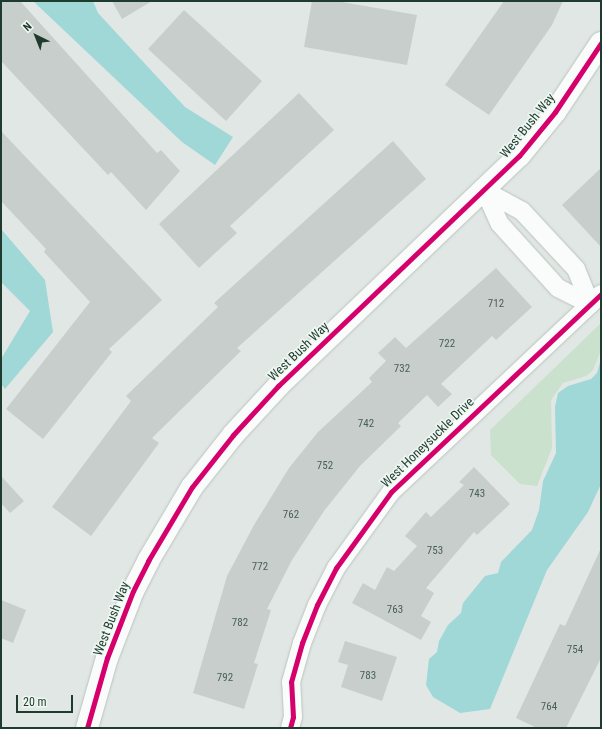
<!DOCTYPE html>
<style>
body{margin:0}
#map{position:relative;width:602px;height:729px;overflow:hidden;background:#e1e7e4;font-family:"Roboto Condensed",sans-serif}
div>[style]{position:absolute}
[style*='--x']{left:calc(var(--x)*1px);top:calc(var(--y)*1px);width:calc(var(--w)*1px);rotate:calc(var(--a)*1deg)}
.green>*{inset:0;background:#c9e1cd}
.water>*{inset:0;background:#9fd8d7}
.building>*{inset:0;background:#c8cecb}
.roads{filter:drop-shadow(0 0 1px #bac4bf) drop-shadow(0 0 1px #bac4bf)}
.street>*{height:18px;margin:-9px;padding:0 9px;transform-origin:9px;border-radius:9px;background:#fafbfb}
.secondary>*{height:22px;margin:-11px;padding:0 11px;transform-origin:11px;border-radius:11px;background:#fafbfb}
.cycleway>*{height:5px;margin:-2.5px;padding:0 2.5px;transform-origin:2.5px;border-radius:2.5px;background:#d6006c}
span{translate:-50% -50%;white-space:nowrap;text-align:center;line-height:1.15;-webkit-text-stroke:3px #eef7f1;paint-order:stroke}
.number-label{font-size:11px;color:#4a6056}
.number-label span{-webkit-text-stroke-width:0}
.street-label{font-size:13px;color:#1f3a2e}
.frame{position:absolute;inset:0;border:2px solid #1f3a2e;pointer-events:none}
.north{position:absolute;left:16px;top:16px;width:40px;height:40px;-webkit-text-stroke:3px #eef7f1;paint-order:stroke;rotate:317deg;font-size:11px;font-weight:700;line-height:16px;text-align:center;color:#1f3a2e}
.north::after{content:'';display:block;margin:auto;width:14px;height:18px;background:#1f3a2e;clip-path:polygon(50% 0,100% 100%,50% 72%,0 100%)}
.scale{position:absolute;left:16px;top:695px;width:57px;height:18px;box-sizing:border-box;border:2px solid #1f3a2e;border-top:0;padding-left:5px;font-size:12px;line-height:14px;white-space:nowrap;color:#1f3a2e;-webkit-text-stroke:3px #eef7f1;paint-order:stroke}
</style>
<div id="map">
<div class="green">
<div style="clip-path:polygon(601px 323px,601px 350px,593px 370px,586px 376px,563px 383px,551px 400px,552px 448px,537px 486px,520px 484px,491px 455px,490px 430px)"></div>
</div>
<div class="water">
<div style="clip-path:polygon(33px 1px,93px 1px,98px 13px,185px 107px,233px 137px,215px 165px,182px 142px)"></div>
<div style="clip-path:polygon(1px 229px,45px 280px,53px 332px,5px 389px,1px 384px,1px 359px,30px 311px,1px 282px)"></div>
<div style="clip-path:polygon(601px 359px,601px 484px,588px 512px,547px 570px,490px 709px,460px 713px,433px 697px,426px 685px,429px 659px,437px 652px,439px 641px,448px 625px,461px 613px,463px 603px,485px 576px,498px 573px,501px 562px,532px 530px,539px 510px,543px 481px,556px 453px,555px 407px,558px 393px,568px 386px,591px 379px,597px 373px)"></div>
</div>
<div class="building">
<div style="clip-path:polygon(1px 1px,20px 1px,157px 153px,161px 150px,180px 171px,146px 210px,111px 172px,108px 175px,1px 61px)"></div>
<div style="clip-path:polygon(112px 1px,152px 1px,122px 19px)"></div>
<div style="clip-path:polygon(312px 1px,336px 1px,417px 15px,407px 65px,304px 47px)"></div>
<div style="clip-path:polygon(504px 1px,563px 1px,552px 25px,489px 115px,445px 85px)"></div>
<div style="clip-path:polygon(184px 10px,262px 81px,226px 121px,148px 49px)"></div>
<div style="clip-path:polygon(299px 93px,334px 130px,230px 226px,237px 233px,199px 268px,159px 224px)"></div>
<div style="clip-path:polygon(1px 131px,162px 300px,109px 349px,112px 352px,43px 439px,6px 409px,90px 302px,44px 252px,46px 249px,1px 201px)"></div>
<div style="clip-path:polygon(393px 141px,426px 179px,237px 348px,241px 351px,152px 438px,159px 443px,91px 536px,52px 507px,131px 401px,126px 396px,218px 307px,214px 303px)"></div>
<div style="clip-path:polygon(601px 168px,601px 247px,562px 205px)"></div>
<div style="clip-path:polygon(496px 268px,532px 307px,496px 340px,492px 336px,441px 384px,452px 394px,438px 407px,427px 395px,398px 423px,401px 426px,360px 466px,324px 511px,292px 560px,267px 609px,271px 610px,254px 663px,258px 664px,244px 709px,193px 693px,227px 576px,254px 525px,289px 468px,318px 432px,372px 382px,369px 378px,386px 361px,378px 353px,395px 337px,406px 348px)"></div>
<div style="clip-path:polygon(474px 467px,510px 504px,477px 535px,474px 532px,426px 588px,434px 593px,421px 616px,431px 622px,421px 640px,352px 603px,363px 583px,375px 590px,387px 567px,394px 571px,417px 546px,405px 536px,426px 512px,431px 517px,464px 485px,459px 482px)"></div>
<div style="clip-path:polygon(1px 476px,24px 501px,10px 513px,1px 503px)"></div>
<div style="clip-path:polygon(601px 548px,601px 658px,566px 728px,537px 728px,516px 718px,560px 624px,565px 626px)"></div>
<div style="clip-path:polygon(1px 600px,26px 610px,13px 643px,1px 638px)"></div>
<div style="clip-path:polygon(345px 641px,397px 657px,382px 701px,341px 687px,348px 665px,338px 662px)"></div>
</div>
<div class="roads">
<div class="street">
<div style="--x:485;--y:191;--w:42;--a:28.4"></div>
<div style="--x:522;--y:211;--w:79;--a:47"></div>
<div style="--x:576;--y:269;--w:38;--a:68"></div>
<div style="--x:485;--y:191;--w:36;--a:66"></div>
<div style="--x:500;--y:224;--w:86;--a:47.8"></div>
<div style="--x:558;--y:288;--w:36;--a:27"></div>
<div style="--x:290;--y:728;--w:11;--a:-75"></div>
<div style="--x:293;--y:717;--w:35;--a:-93"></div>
<div style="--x:291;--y:682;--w:41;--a:-74.2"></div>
<div style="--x:302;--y:643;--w:41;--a:-68.5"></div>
<div style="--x:317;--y:605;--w:42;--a:-62.8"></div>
<div style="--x:336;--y:568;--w:94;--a:-54.1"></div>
<div style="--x:391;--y:492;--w:289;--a:-43.3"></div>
</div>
<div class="secondary">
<div style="--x:87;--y:728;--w:73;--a:-74.1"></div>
<div style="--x:107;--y:658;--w:72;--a:-68.8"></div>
<div style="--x:133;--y:591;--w:34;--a:-63"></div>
<div style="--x:148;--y:561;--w:86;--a:-59.3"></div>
<div style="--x:192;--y:487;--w:66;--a:-51.7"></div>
<div style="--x:233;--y:435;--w:67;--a:-47.4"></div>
<div style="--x:278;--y:386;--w:333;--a:-43.7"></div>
<div style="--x:519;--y:156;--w:57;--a:-50.7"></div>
<div style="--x:555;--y:112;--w:83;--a:-56.3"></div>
</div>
</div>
<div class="cycleway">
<div style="--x:87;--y:728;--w:73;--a:-74.1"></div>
<div style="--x:107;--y:658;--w:72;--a:-68.8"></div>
<div style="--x:133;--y:591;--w:34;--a:-63"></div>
<div style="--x:148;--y:561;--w:86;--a:-59.3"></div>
<div style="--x:192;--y:487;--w:66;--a:-51.7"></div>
<div style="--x:233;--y:435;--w:67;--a:-47.4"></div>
<div style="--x:278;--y:386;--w:333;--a:-43.7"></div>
<div style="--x:519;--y:156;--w:57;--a:-50.7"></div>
<div style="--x:555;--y:112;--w:83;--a:-56.3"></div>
<div style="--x:290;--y:728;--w:11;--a:-75"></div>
<div style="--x:293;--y:717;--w:35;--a:-93"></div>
<div style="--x:291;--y:682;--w:41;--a:-74.2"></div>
<div style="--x:302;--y:643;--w:41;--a:-68.5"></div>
<div style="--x:317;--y:605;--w:42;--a:-62.8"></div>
<div style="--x:336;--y:568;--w:94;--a:-54.1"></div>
<div style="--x:391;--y:492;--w:289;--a:-43.3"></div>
</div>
<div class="number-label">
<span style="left:496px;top:304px">712</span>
<span style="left:447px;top:344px">722</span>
<span style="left:402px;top:369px">732</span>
<span style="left:366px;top:424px">742</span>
<span style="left:325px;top:466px">752</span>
<span style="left:477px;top:494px">743</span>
<span style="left:291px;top:515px">762</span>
<span style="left:435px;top:551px">753</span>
<span style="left:260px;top:567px">772</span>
<span style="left:395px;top:610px">763</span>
<span style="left:240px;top:623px">782</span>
<span style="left:575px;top:650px">754</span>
<span style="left:368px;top:676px">783</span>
<span style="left:225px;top:678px">792</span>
<span style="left:549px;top:707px">764</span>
</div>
<div class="street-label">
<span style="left:528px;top:126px;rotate:-51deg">West Bush Way</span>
<span style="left:299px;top:352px;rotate:-44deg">West Bush Way</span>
<span style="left:428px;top:443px;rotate:-44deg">West Honeysuckle Drive</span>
<span style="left:112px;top:619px;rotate:-69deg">West Bush Way</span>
</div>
<div class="frame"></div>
<div class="north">N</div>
<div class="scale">20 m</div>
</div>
